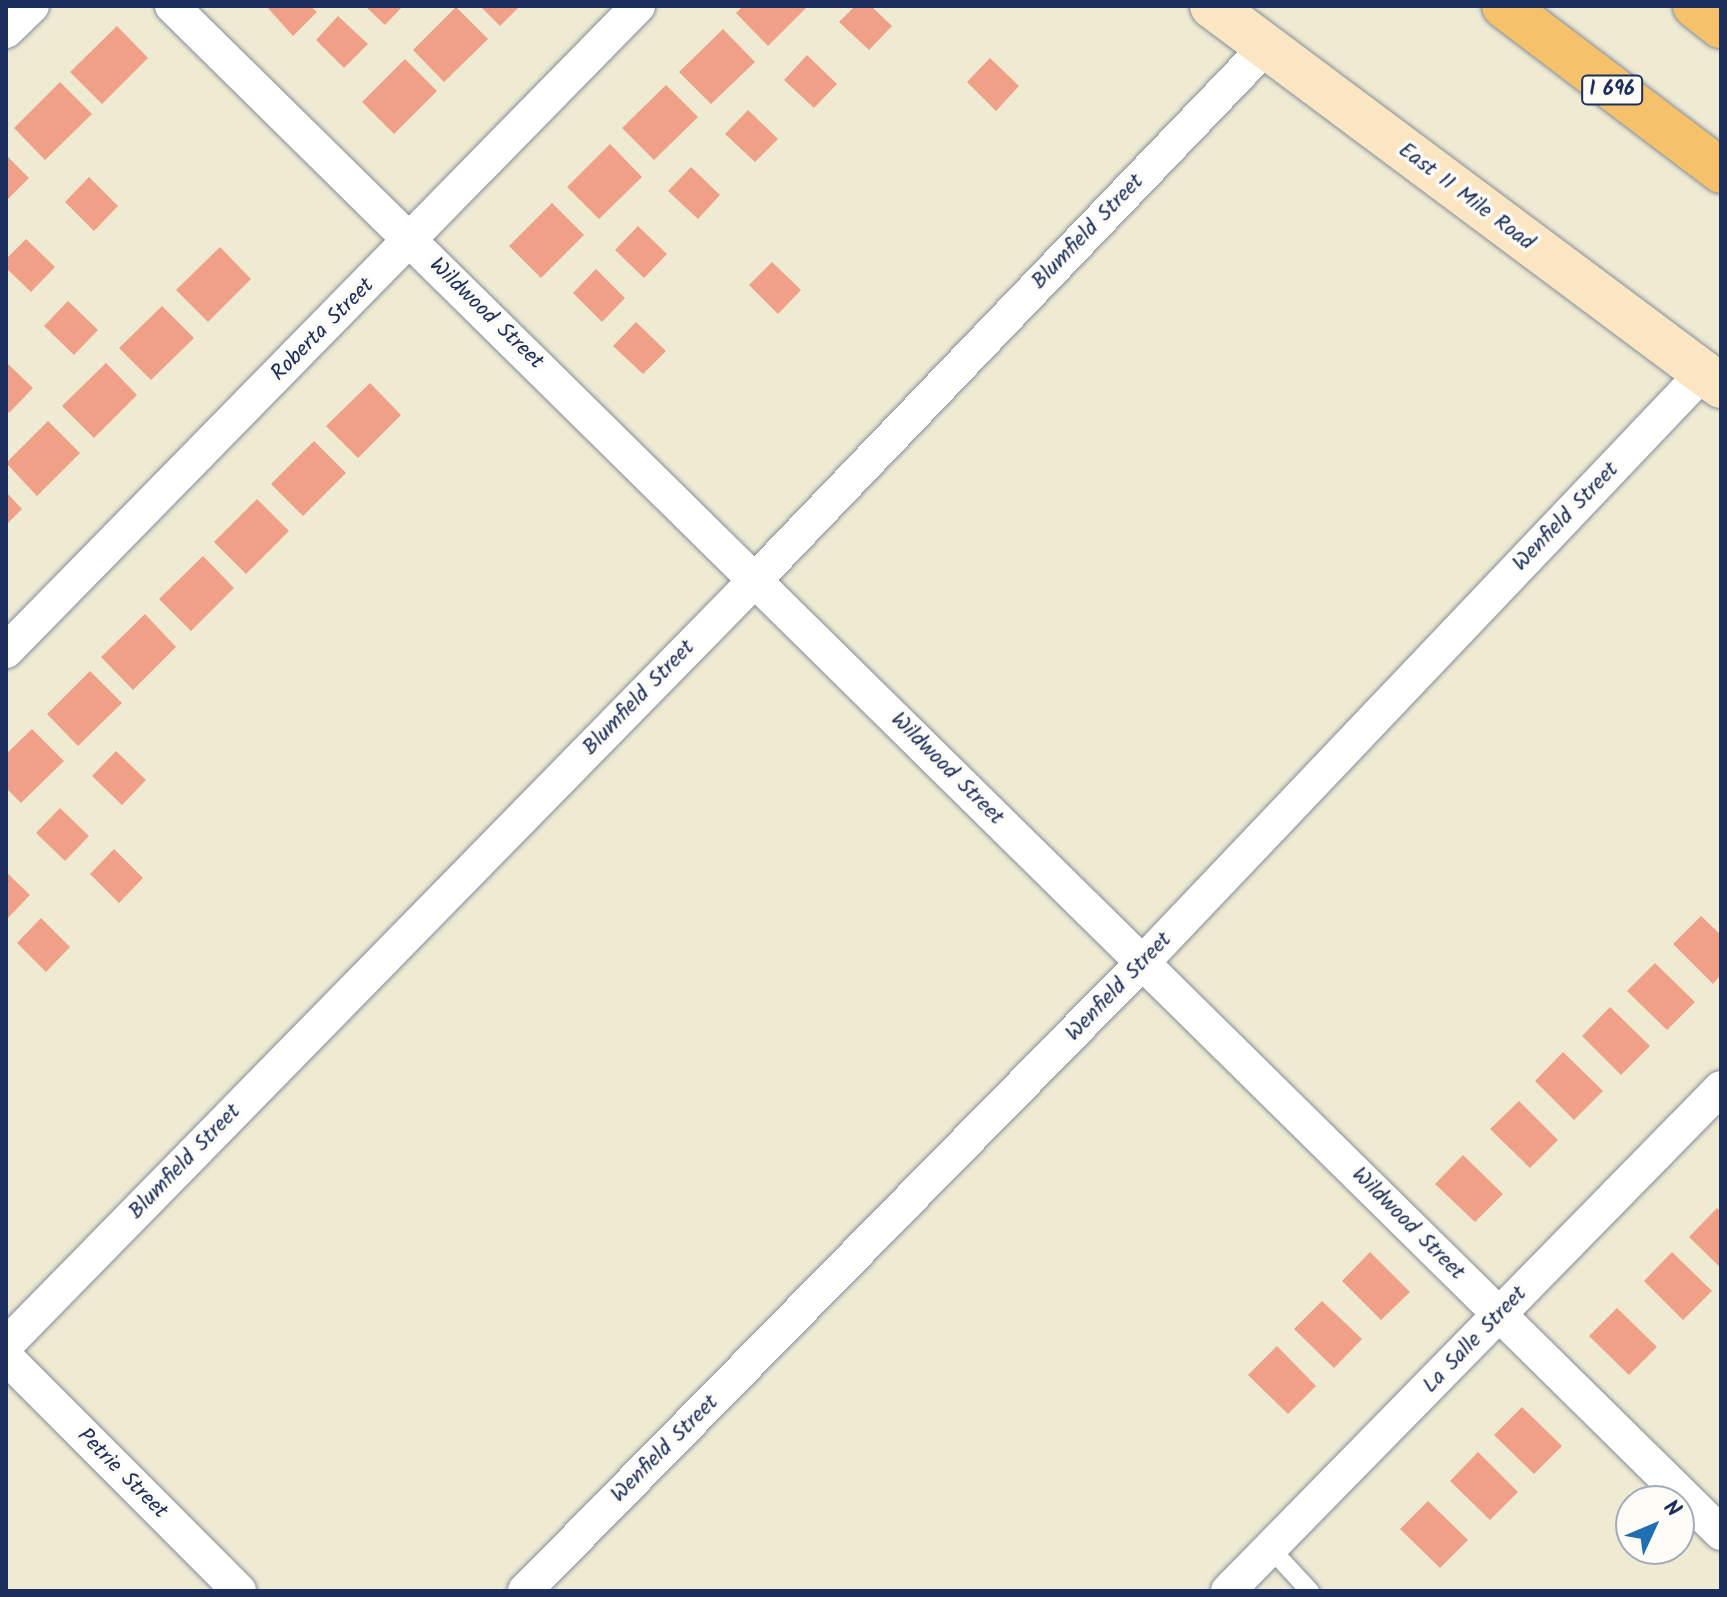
<!DOCTYPE html>
<style>
body{margin:0}
#map{position:relative;width:1727px;height:1597px;overflow:hidden;background:#efebd3;font-family:Kalam,sans-serif}
div>[style]{position:absolute}
[style*='--x']{left:calc(var(--x)*1px);top:calc(var(--y)*1px);width:calc(var(--w)*1px);rotate:calc(var(--a)*1deg)}
.building>*{inset:0;background:#f0a087}
.roads{filter:drop-shadow(0 0 2px #858d98) drop-shadow(0 0 2px #858d98)}
.service>*{height:18px;margin:-9px;padding:0 9px;transform-origin:9px;border-radius:9px;background:#fff}
.minor>*{height:34px;margin:-17px;padding:0 17px;transform-origin:17px;border-radius:17px;background:#fff}
.secondary>*{height:44px;margin:-22px;padding:0 22px;transform-origin:22px;border-radius:22px;background:#fbe6c4}
.motorway>*{height:44px;margin:-22px;padding:0 22px;transform-origin:22px;border-radius:22px;background:#f5c16b}
span{translate:-50% -50%;white-space:nowrap;text-align:center;line-height:1.15;-webkit-text-stroke:7px #fdfcf7;paint-order:stroke}
.shield-label span{padding:2px 6px;background:#fdfcf7;border:2px solid;border-radius:6px;-webkit-text-stroke-width:0}
.shield-label{font-size:20px;color:#1b2f5e;font-weight:700}
.street-label{font-size:22px;color:#1b2f5e}
.frame{position:absolute;inset:0;border:8px solid #1b2f5e;pointer-events:none}
.north{position:absolute;left:1615px;top:1485px;width:80px;height:80px;box-sizing:border-box;background:#fdfcf7;border:2px solid #a3aaba;border-radius:50%;rotate:46deg;font-size:22px;font-weight:700;line-height:32px;text-align:center;color:#1b2f5e}
.north::after{content:'';display:block;margin:auto;width:28px;height:36px;background:#1f6fb2;clip-path:polygon(50% 0,100% 100%,50% 72%,0 100%)}
</style>
<div id="map">
<div class="building">
<div style="clip-path:polygon(266px 6px,310px 6px,317px 12px,293px 36px)"></div>
<div style="clip-path:polygon(365px 6px,403px 6px,385px 25px)"></div>
<div style="clip-path:polygon(480px 6px,520px 6px,500px 26px)"></div>
<div style="clip-path:polygon(743px 6px,808px 6px,768px 46px,736px 13px)"></div>
<div style="clip-path:polygon(855px 6px,871px 6px,892px 26px,869px 50px,839px 22px)"></div>
<div style="clip-path:polygon(456px 7px,488px 39px,444px 82px,413px 50px)"></div>
<div style="clip-path:polygon(338px 16px,368px 44px,344px 68px,316px 40px)"></div>
<div style="clip-path:polygon(117px 26px,148px 58px,102px 104px,70px 72px)"></div>
<div style="clip-path:polygon(723px 29px,755px 62px,711px 104px,679px 72px)"></div>
<div style="clip-path:polygon(807px 55px,837px 84px,814px 108px,784px 80px)"></div>
<div style="clip-path:polygon(990px 58px,1019px 86px,996px 111px,967px 82px)"></div>
<div style="clip-path:polygon(405px 59px,437px 91px,394px 134px,362px 102px)"></div>
<div style="clip-path:polygon(60px 82px,92px 114px,45px 160px,14px 128px)"></div>
<div style="clip-path:polygon(666px 85px,698px 117px,654px 160px,622px 128px)"></div>
<div style="clip-path:polygon(748px 110px,778px 139px,755px 162px,725px 134px)"></div>
<div style="clip-path:polygon(610px 144px,642px 177px,599px 219px,567px 187px)"></div>
<div style="clip-path:polygon(6px 155px,29px 178px,6px 201px)"></div>
<div style="clip-path:polygon(691px 167px,720px 195px,698px 219px,668px 191px)"></div>
<div style="clip-path:polygon(89px 177px,118px 206px,94px 231px,65px 202px)"></div>
<div style="clip-path:polygon(552px 203px,584px 235px,541px 278px,509px 246px)"></div>
<div style="clip-path:polygon(638px 226px,667px 254px,644px 278px,615px 250px)"></div>
<div style="clip-path:polygon(26px 239px,55px 267px,31px 292px,6px 268px,6px 259px)"></div>
<div style="clip-path:polygon(220px 247px,251px 279px,208px 322px,176px 290px)"></div>
<div style="clip-path:polygon(772px 262px,801px 290px,778px 314px,749px 285px)"></div>
<div style="clip-path:polygon(596px 269px,625px 298px,602px 322px,573px 293px)"></div>
<div style="clip-path:polygon(68px 301px,98px 330px,74px 355px,44px 326px)"></div>
<div style="clip-path:polygon(162px 306px,194px 338px,151px 380px,119px 348px)"></div>
<div style="clip-path:polygon(636px 322px,666px 351px,643px 374px,613px 346px)"></div>
<div style="clip-path:polygon(6px 362px,33px 388px,9px 413px,6px 410px)"></div>
<div style="clip-path:polygon(106px 363px,137px 395px,94px 438px,62px 406px)"></div>
<div style="clip-path:polygon(370px 383px,401px 415px,358px 458px,326px 426px)"></div>
<div style="clip-path:polygon(48px 421px,80px 453px,37px 496px,6px 463px)"></div>
<div style="clip-path:polygon(314px 441px,346px 473px,303px 516px,271px 484px)"></div>
<div style="clip-path:polygon(6px 492px,22px 509px,6px 525px)"></div>
<div style="clip-path:polygon(257px 499px,289px 531px,246px 574px,214px 542px)"></div>
<div style="clip-path:polygon(203px 556px,234px 588px,191px 631px,159px 599px)"></div>
<div style="clip-path:polygon(145px 614px,176px 647px,133px 690px,101px 657px)"></div>
<div style="clip-path:polygon(90px 671px,122px 703px,78px 746px,47px 714px)"></div>
<div style="clip-path:polygon(32px 729px,64px 761px,21px 803px,6px 788px,6px 754px)"></div>
<div style="clip-path:polygon(116px 751px,146px 780px,122px 805px,92px 776px)"></div>
<div style="clip-path:polygon(60px 808px,89px 836px,65px 861px,36px 833px)"></div>
<div style="clip-path:polygon(114px 849px,143px 878px,119px 903px,90px 874px)"></div>
<div style="clip-path:polygon(6px 872px,30px 895px,6px 920px)"></div>
<div style="clip-path:polygon(1701px 916px,1721px 935px,1721px 975px,1713px 984px,1673px 944px)"></div>
<div style="clip-path:polygon(41px 918px,70px 947px,46px 972px,17px 943px)"></div>
<div style="clip-path:polygon(1655px 963px,1695px 1002px,1667px 1030px,1627px 991px)"></div>
<div style="clip-path:polygon(1610px 1007px,1650px 1046px,1621px 1075px,1582px 1036px)"></div>
<div style="clip-path:polygon(1563px 1052px,1603px 1091px,1574px 1120px,1535px 1081px)"></div>
<div style="clip-path:polygon(1519px 1101px,1558px 1140px,1530px 1168px,1490px 1129px)"></div>
<div style="clip-path:polygon(1463px 1155px,1503px 1194px,1475px 1222px,1435px 1184px)"></div>
<div style="clip-path:polygon(1717px 1208px,1721px 1212px,1721px 1268px,1689px 1237px)"></div>
<div style="clip-path:polygon(1370px 1252px,1410px 1292px,1381px 1320px,1342px 1281px)"></div>
<div style="clip-path:polygon(1672px 1252px,1712px 1291px,1683px 1320px,1644px 1281px)"></div>
<div style="clip-path:polygon(1322px 1301px,1362px 1339px,1334px 1368px,1294px 1329px)"></div>
<div style="clip-path:polygon(1617px 1308px,1657px 1347px,1629px 1375px,1589px 1336px)"></div>
<div style="clip-path:polygon(1277px 1346px,1316px 1386px,1288px 1414px,1248px 1375px)"></div>
<div style="clip-path:polygon(1522px 1407px,1562px 1446px,1534px 1474px,1494px 1435px)"></div>
<div style="clip-path:polygon(1478px 1452px,1518px 1492px,1490px 1520px,1450px 1481px)"></div>
<div style="clip-path:polygon(1428px 1501px,1468px 1540px,1440px 1568px,1400px 1529px)"></div>
</div>
<div class="roads">
<div class="service">
<div style="--x:1270;--y:1548;--w:59;--a:47.1"></div>
</div>
<div class="minor">
<div style="--x:172;--y:6;--w:2175;--a:44.59"></div>
<div style="--x:6;--y:31;--w:36;--a:-44"></div>
<div style="--x:6;--y:651;--w:903;--a:-45.58"></div>
<div style="--x:6;--y:1345;--w:1072;--a:-45.6"></div>
<div style="--x:756;--y:579;--w:737;--a:-46.21"></div>
<div style="--x:6;--y:1357;--w:330;--a:45.1"></div>
<div style="--x:525;--y:1591;--w:882;--a:-45.51"></div>
<div style="--x:1143;--y:962;--w:813;--a:-46.45"></div>
<div style="--x:1228;--y:1591;--w:704;--a:-45.58"></div>
</div>
<div class="secondary">
<div style="--x:1212;--y:6;--w:635;--a:36.74"></div>
</div>
<div class="motorway">
<div style="--x:1504;--y:6;--w:273;--a:37.2"></div>
<div style="--x:1695;--y:6;--w:33;--a:38"></div>
</div>
</div>
<div class="shield-label">
<span style="left:1612px;top:90px">I 696</span>
</div>
<div class="street-label">
<span style="left:1466px;top:197px;rotate:37deg">East 11 Mile Road</span>
<span style="left:1088px;top:232px;rotate:-46deg">Blumfield Street</span>
<span style="left:486px;top:314px;rotate:44deg">Wildwood Street</span>
<span style="left:323px;top:330px;rotate:-45deg">Roberta Street</span>
<span style="left:1566px;top:517px;rotate:-46deg">Wenfield Street</span>
<span style="left:639px;top:698px;rotate:-46deg">Blumfield Street</span>
<span style="left:947px;top:769px;rotate:45deg">Wildwood Street</span>
<span style="left:1119px;top:987px;rotate:-46deg">Wenfield Street</span>
<span style="left:185px;top:1162px;rotate:-46deg">Blumfield Street</span>
<span style="left:1408px;top:1224px;rotate:45deg">Wildwood Street</span>
<span style="left:1475px;top:1340px;rotate:-46deg">La Salle Street</span>
<span style="left:665px;top:1449px;rotate:-45deg">Wenfield Street</span>
<span style="left:122px;top:1474px;rotate:45deg">Petrie Street</span>
</div>
<div class="frame"></div>
<div class="north">N</div>
</div>
